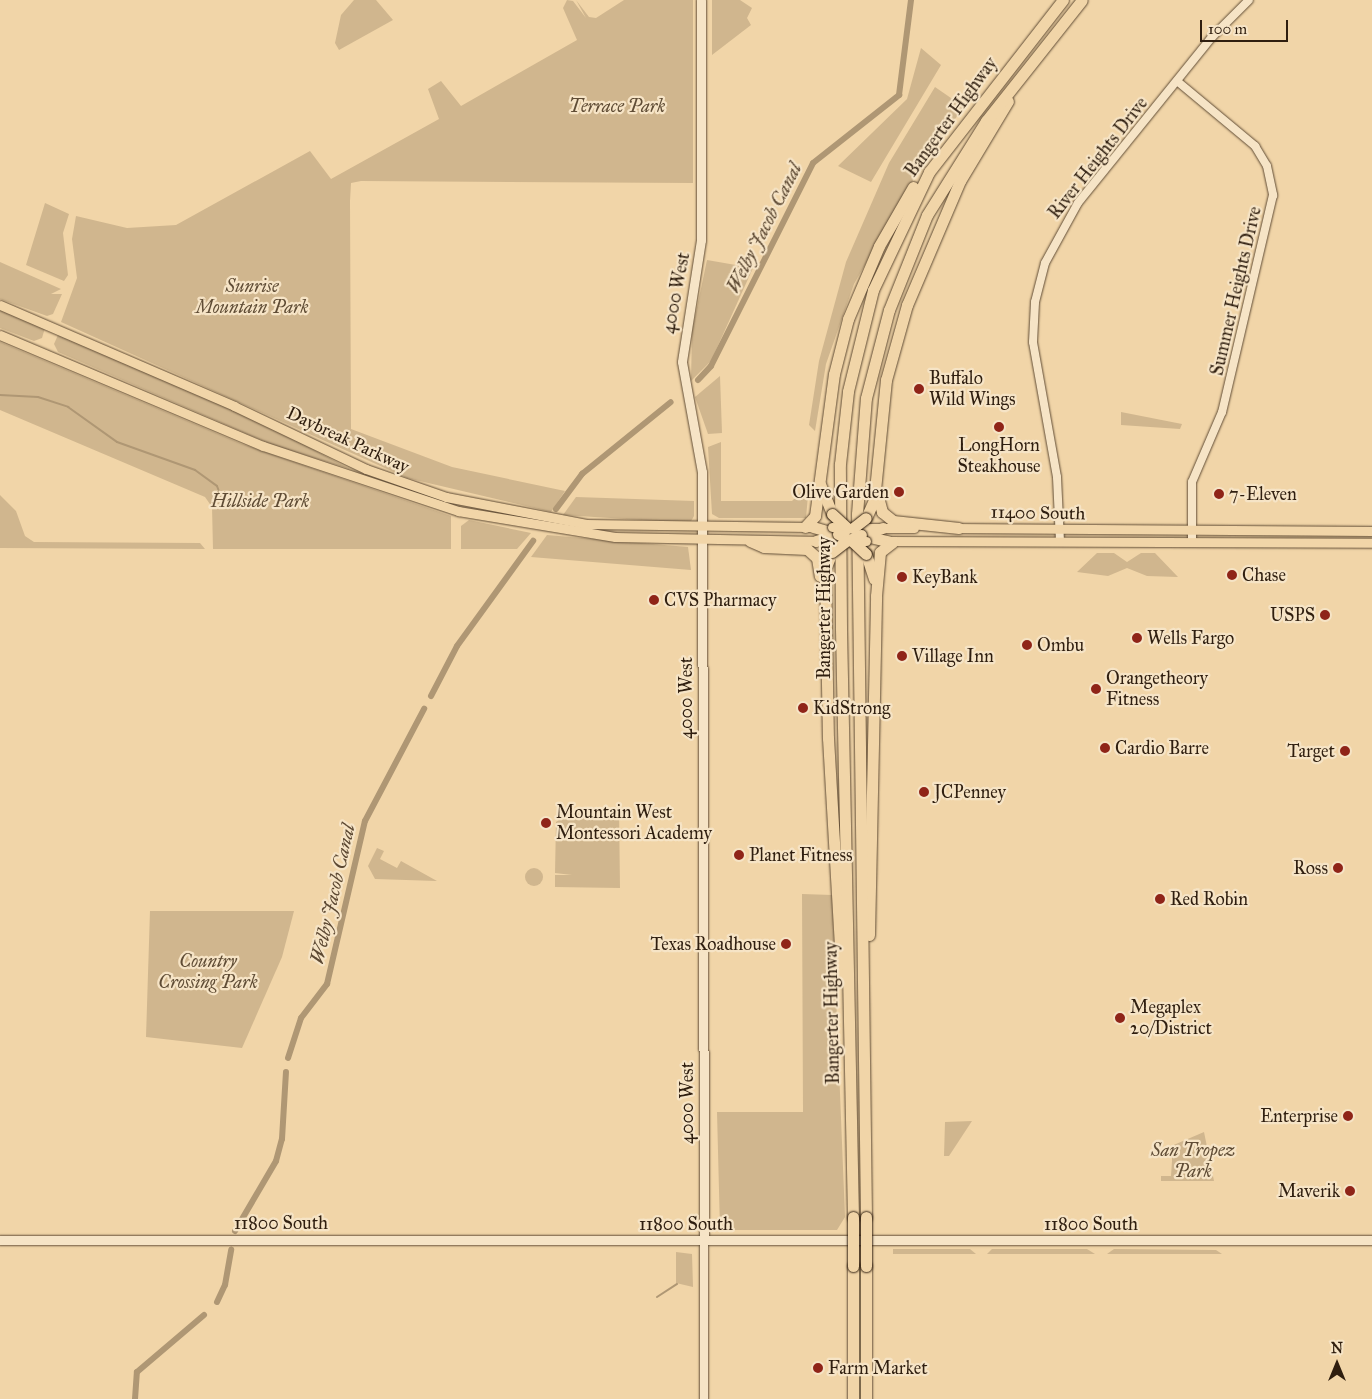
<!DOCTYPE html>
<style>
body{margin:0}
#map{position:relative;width:1372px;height:1399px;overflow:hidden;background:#f1d5a8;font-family:"IM FELL Great Primer",serif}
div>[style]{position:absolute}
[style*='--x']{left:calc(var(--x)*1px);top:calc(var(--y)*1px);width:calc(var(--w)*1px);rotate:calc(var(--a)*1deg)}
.green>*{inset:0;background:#d0b68e}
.round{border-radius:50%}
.stream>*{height:2px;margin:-1px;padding:0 1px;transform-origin:1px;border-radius:1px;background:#af9774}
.canal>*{height:6px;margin:-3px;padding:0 3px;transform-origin:3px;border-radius:3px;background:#af9774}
.roads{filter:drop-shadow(0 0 1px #604c35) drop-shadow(0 0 1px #604c35)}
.tertiary>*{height:8px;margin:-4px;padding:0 4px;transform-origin:4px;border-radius:4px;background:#f6e4c6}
.secondary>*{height:9px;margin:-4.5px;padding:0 4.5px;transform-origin:4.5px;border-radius:4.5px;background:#f6e4c6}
.primary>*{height:9px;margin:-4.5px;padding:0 4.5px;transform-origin:4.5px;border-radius:4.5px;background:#f1d5a8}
.motorway>*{height:11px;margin:-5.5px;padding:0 5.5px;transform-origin:5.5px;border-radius:5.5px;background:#f1d5a8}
.bridges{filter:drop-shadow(0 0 1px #2f1e0f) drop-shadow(0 0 1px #2f1e0f)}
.primary-bridge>*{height:9px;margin:-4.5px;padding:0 4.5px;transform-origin:4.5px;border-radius:4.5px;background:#f1d5a8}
.motorway-bridge>*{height:11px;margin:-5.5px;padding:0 5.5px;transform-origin:5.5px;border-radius:5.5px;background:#f1d5a8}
.dots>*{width:14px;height:14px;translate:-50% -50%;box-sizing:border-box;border:2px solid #f6e4c6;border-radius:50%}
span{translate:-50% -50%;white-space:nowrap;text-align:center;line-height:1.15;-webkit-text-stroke:4.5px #f6e4c6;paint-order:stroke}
.park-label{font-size:18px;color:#5f4c35;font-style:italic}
.street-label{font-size:18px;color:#2f1e0f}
.poi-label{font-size:18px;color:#2f1e0f}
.left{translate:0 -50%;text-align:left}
.right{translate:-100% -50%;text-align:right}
.water-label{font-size:19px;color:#5c4832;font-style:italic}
.north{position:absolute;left:1312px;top:1339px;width:50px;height:50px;-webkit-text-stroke:4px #f6e4c6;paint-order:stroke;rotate:0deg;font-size:14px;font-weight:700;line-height:20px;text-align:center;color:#2f1e0f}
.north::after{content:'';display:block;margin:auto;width:18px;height:22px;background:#2f1e0f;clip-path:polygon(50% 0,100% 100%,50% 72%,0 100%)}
.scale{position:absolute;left:1200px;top:20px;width:88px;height:22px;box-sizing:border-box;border:2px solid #2f1e0f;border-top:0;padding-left:6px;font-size:15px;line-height:18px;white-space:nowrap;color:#2f1e0f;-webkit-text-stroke:4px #f6e4c6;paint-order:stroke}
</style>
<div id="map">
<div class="green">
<div style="clip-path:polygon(354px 0,376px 0,393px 20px,339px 50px,335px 43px,341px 15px)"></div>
<div style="clip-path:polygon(567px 0,573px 1px,586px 18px,576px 0,589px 17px,596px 18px,624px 0,693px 0,693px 183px,361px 181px,351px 183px,350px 201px,351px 429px,452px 467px,565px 491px,551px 512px,407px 478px,61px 322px,77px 278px,72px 239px,76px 216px,127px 228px,176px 225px,310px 151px,331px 179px,439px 119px,428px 89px,441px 81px,461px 106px,577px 40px,563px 8px)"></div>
<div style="clip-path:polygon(712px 0,740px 0,752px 8px,747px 18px,751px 25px,712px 55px)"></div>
<div style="clip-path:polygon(921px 48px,941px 65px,871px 182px,838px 166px,907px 99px)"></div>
<div style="clip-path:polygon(935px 87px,964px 107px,925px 159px,854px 284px,826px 364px,815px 431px,809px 425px,819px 361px,846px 262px,889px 163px)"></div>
<div style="clip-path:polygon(45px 203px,69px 214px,63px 233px,68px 275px,64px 281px,26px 265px)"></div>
<div style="clip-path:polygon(707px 260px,753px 268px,711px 361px,691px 381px,692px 331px)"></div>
<div style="clip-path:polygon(0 262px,61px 289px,51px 294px,62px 294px,53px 314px,47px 316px,0 299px)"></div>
<div style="clip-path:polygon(0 309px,45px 328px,42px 338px,34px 341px,0 328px)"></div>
<div style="clip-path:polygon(58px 335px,261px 422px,350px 469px,273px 445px,58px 352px,54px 344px)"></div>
<div style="clip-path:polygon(0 342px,242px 444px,451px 516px,451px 549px,213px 549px,212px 507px,205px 497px,0 410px)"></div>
<div style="clip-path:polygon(720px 376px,722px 433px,708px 434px,695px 397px)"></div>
<div style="clip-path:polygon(1121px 413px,1121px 412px,1182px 424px,1180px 429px,1121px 425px)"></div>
<div style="clip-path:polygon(721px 442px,721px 501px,792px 501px,809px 484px,806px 518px,719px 518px,712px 514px,708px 447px)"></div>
<div style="clip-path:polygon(0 495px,16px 511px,25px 536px,34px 542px,200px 543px,205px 549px,0 548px)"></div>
<div style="clip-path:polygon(576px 497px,694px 501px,694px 516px,690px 523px,563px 515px)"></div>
<div style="clip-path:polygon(469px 520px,474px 521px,531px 533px,517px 549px,461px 549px,461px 526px)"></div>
<div style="clip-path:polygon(547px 535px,688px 547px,691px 570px,531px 557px)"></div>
<div style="clip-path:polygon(1097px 553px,1114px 553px,1127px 562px,1141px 553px,1155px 553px,1178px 577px,1147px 576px,1127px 568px,1108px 576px,1077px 572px)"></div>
<div style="clip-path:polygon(619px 808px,620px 888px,555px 887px,555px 875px,572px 875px,555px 873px,556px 822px,575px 809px)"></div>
<div style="clip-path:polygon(377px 848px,384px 851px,380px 859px,397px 868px,401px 861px,437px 881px,375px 879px,368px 866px)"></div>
<div class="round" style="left:525px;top:868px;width:18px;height:18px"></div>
<div style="clip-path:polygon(802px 894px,832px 895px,845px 1217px,837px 1230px,720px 1230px,717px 1112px,803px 1112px)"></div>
<div style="clip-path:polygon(150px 911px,294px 911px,282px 957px,242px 1048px,146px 1037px)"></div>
<div style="clip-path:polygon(972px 1121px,949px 1156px,944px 1156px,945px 1122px)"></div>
<div style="clip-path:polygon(1204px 1132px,1214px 1181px,1161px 1181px,1161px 1176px,1171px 1176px,1172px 1161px,1172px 1153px,1162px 1150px)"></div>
<div style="clip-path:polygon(893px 1249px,970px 1249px,976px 1254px,893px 1254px)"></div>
<div style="clip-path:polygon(992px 1249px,1087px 1249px,1095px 1254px,987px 1254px)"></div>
<div style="clip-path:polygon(1114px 1249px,1216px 1250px,1222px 1254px,1107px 1254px)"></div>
<div style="clip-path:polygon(676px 1252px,692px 1254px,693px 1287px,676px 1283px)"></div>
</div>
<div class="stream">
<div style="--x:0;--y:395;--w:38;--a:3"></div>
<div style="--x:38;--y:397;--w:32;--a:18"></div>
<div style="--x:68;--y:407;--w:60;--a:35.5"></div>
<div style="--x:117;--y:442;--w:83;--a:19.7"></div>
<div style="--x:195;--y:470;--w:27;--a:36"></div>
<div style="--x:217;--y:486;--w:12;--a:70"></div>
<div style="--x:657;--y:1297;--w:24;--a:-33"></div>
</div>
<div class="canal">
<div style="--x:698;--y:380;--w:19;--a:-47"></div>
<div style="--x:711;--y:366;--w:227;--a:-63.3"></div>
<div style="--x:813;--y:163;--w:110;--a:-38.3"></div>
<div style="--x:899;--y:95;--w:96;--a:-82.8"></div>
<div style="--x:556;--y:509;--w:44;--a:-53.4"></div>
<div style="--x:582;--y:474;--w:114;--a:-39"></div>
<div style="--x:431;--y:696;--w:56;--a:-62.5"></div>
<div style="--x:457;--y:646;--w:130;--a:-54.1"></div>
<div style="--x:288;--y:1058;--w:42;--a:-72"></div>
<div style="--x:301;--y:1018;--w:43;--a:-52.6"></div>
<div style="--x:327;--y:984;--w:167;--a:-76.9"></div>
<div style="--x:365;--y:821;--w:127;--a:-62.2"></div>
<div style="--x:235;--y:1231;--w:81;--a:-59.6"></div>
<div style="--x:276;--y:1161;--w:23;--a:-75"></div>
<div style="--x:282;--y:1139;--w:67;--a:-86.6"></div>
<div style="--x:217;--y:1302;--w:19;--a:-65"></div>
<div style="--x:225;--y:1285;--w:36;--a:-80"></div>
<div style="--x:135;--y:1399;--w:27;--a:-86"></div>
<div style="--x:137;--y:1372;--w:88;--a:-40.4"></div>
</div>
<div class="roads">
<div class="tertiary">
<div style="--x:1177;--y:81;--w:102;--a:39.8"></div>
<div style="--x:1255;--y:146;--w:23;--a:59"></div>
<div style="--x:1267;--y:166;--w:30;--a:78"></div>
<div style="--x:1273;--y:195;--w:223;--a:103.2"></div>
<div style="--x:1222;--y:412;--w:76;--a:113.2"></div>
<div style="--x:1192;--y:482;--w:60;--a:90"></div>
<div style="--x:1060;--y:541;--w:64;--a:-92.7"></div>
<div style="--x:1057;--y:477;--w:137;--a:-100.1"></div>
<div style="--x:1033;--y:342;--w:40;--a:-87.1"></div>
<div style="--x:1035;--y:302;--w:40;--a:-75.6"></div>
<div style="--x:1045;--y:263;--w:68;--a:-61.2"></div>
<div style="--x:1078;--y:203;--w:213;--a:-51.1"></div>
<div style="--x:1212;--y:37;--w:52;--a:-45"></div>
<div style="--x:704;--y:1241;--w:158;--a:90"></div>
</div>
<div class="secondary">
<div style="--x:701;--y:0;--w:240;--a:90"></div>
<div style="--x:701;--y:240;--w:123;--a:98.9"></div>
<div style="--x:682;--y:362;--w:112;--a:79.7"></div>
<div style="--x:702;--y:472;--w:769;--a:89.85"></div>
<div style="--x:0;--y:1240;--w:1372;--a:0"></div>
</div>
<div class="primary">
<div style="--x:0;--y:305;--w:255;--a:23.3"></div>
<div style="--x:234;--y:406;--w:146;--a:25.5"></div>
<div style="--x:366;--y:469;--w:85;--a:19.3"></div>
<div style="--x:446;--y:497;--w:143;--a:10.9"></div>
<div style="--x:586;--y:524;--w:223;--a:0.8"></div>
<div style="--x:0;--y:335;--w:285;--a:22.9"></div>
<div style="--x:263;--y:446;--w:206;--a:18.4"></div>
<div style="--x:458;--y:511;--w:159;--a:9.4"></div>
<div style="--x:615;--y:537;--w:207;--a:1.1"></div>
<div style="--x:866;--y:528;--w:48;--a:0"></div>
<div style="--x:952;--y:528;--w:420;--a:0.4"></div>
<div style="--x:887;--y:541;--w:485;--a:0.2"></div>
</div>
<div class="motorway">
<div style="--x:820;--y:484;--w:32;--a:68"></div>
<div style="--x:877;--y:493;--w:20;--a:75"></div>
<div style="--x:882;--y:512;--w:14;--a:39"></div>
<div style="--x:893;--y:521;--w:66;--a:6.1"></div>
<div style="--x:866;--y:518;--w:20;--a:-66"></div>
<div style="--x:874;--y:500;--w:121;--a:-84.3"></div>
<div style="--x:886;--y:380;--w:78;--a:-74.4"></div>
<div style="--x:907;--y:305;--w:135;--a:-66.9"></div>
<div style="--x:960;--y:181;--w:93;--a:-59"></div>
<div style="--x:805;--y:527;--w:15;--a:-48"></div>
<div style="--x:815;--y:516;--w:143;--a:-82.4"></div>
<div style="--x:834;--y:374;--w:57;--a:-75.7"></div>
<div style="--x:848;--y:319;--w:79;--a:-67"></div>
<div style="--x:879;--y:246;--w:68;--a:-60"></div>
<div style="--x:813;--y:527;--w:26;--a:16"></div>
<div style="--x:861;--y:535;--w:28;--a:13"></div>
<div style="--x:861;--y:535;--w:23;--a:-18"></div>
<div style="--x:750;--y:541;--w:15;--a:23"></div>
<div style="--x:764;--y:547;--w:43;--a:2.7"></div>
<div style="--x:807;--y:549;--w:13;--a:42"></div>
<div style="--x:817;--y:558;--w:18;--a:81"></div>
<div style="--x:816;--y:541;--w:23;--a:-18"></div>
<div style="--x:832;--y:552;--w:18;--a:112"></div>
<div style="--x:825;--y:569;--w:169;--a:89"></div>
<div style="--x:828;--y:738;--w:240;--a:86.7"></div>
<div style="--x:866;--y:554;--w:26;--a:72"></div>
<div style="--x:869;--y:935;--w:339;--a:-88.8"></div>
<div style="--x:876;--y:596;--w:44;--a:-84.8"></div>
<div style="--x:880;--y:552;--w:16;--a:-38"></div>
<div style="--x:853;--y:1217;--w:590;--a:-91.17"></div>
<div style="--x:841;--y:627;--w:163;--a:-90.4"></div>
<div style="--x:840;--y:464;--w:73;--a:-83.7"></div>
<div style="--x:848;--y:391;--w:104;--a:-76.1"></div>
<div style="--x:873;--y:290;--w:131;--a:-64.6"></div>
<div style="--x:929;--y:172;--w:218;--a:-52.1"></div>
<div style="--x:866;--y:1217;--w:703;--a:-90.73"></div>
<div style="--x:857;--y:514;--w:116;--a:-85.6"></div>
<div style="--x:866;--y:398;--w:91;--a:-75.4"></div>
<div style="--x:889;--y:310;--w:102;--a:-68.2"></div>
<div style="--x:927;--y:215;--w:111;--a:-57.9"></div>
<div style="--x:986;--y:121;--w:154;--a:-51.6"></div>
<div style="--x:853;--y:1266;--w:133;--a:90"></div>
<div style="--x:866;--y:1399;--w:133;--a:-90"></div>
</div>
</div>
<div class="bridges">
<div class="primary-bridge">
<div style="--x:832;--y:527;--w:15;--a:4"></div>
<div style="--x:852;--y:541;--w:14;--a:0"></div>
</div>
<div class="motorway-bridge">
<div style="--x:832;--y:514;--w:21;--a:43"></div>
<div style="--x:853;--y:528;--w:16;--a:-38"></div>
<div style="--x:838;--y:534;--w:13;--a:29"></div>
<div style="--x:849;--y:540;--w:13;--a:-23"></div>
<div style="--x:852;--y:541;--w:19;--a:43"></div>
<div style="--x:832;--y:552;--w:18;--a:-38"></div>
<div style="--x:866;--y:1217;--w:49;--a:90"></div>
<div style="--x:853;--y:1266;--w:49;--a:-90"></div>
</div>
</div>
<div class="dots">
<div style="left:919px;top:389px;background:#8f2418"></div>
<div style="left:999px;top:427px;background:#8f2418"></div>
<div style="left:899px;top:492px;background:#8f2418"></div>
<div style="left:1219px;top:494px;background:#8f2418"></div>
<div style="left:1232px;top:575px;background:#8f2418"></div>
<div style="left:902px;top:577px;background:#8f2418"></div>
<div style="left:654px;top:600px;background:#8f2418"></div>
<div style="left:1325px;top:615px;background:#8f2418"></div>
<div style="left:1137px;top:638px;background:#8f2418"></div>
<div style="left:1027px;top:645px;background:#8f2418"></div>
<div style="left:902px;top:656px;background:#8f2418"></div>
<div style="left:1096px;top:689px;background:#8f2418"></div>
<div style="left:803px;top:708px;background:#8f2418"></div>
<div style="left:1105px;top:748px;background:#8f2418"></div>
<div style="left:1345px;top:751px;background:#8f2418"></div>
<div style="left:924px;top:792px;background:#8f2418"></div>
<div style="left:546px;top:823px;background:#8f2418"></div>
<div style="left:739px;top:855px;background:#8f2418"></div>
<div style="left:1338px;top:868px;background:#8f2418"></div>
<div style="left:1160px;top:899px;background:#8f2418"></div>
<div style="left:786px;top:944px;background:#8f2418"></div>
<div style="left:1120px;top:1018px;background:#8f2418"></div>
<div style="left:1348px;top:1116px;background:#8f2418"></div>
<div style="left:1350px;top:1191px;background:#8f2418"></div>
<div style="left:818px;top:1368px;background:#8f2418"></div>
</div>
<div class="park-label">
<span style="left:617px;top:106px">Terrace Park</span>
<span style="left:252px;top:297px">Sunrise<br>Mountain Park</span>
<span style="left:260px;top:501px">Hillside Park</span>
<span style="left:208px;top:972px">Country<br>Crossing Park</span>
<span style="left:1193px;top:1161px">San Tropez<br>Park</span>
</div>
<div class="street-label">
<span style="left:951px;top:117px;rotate:-54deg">Bangerter Highway</span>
<span style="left:1098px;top:158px;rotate:-52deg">River Heights Drive</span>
<span style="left:1236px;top:291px;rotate:-77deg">Summer Heights Drive</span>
<span style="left:676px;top:293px;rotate:-79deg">4000 West</span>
<span style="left:348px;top:440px;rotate:25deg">Daybreak Parkway</span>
<span style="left:1038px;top:513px;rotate:1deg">11400 South</span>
<span style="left:824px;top:608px;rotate:-90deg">Bangerter Highway</span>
<span style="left:686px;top:698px;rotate:-90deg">4000 West</span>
<span style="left:832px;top:1013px;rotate:-91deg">Bangerter Highway</span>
<span style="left:687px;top:1103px;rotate:-90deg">4000 West</span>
<span style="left:281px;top:1223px">11800 South</span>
<span style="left:686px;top:1224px">11800 South</span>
<span style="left:1091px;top:1224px">11800 South</span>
</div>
<div class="poi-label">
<span class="left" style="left:929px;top:389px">Buffalo<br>Wild Wings</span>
<span style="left:999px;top:456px">LongHorn<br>Steakhouse</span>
<span class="right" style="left:889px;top:492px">Olive Garden</span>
<span class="left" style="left:1229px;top:494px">7-Eleven</span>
<span class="left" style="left:1242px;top:575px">Chase</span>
<span class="left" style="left:912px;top:577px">KeyBank</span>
<span class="left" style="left:664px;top:600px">CVS Pharmacy</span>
<span class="right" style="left:1315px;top:615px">USPS</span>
<span class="left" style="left:1147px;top:638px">Wells Fargo</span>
<span class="left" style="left:1037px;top:645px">Ombu</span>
<span class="left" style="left:912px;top:656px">Village Inn</span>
<span class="left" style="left:1106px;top:689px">Orangetheory<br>Fitness</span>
<span class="left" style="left:813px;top:708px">KidStrong</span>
<span class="left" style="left:1115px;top:748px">Cardio Barre</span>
<span class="right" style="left:1335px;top:751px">Target</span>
<span class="left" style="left:934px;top:792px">JCPenney</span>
<span class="left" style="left:556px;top:823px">Mountain West<br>Montessori Academy</span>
<span class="left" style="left:749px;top:855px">Planet Fitness</span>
<span class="right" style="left:1328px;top:868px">Ross</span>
<span class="left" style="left:1170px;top:899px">Red Robin</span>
<span class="right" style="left:776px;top:944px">Texas Roadhouse</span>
<span class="left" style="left:1130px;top:1018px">Megaplex<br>20/District</span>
<span class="right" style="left:1338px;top:1116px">Enterprise</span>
<span class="right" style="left:1340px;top:1191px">Maverik</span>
<span class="left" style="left:828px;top:1368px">Farm Market</span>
</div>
<div class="water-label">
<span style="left:764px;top:228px;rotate:-63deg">Welby Jacob Canal</span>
<span style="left:333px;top:894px;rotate:-77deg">Welby Jacob Canal</span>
</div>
<div class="north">N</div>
<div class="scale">100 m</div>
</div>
